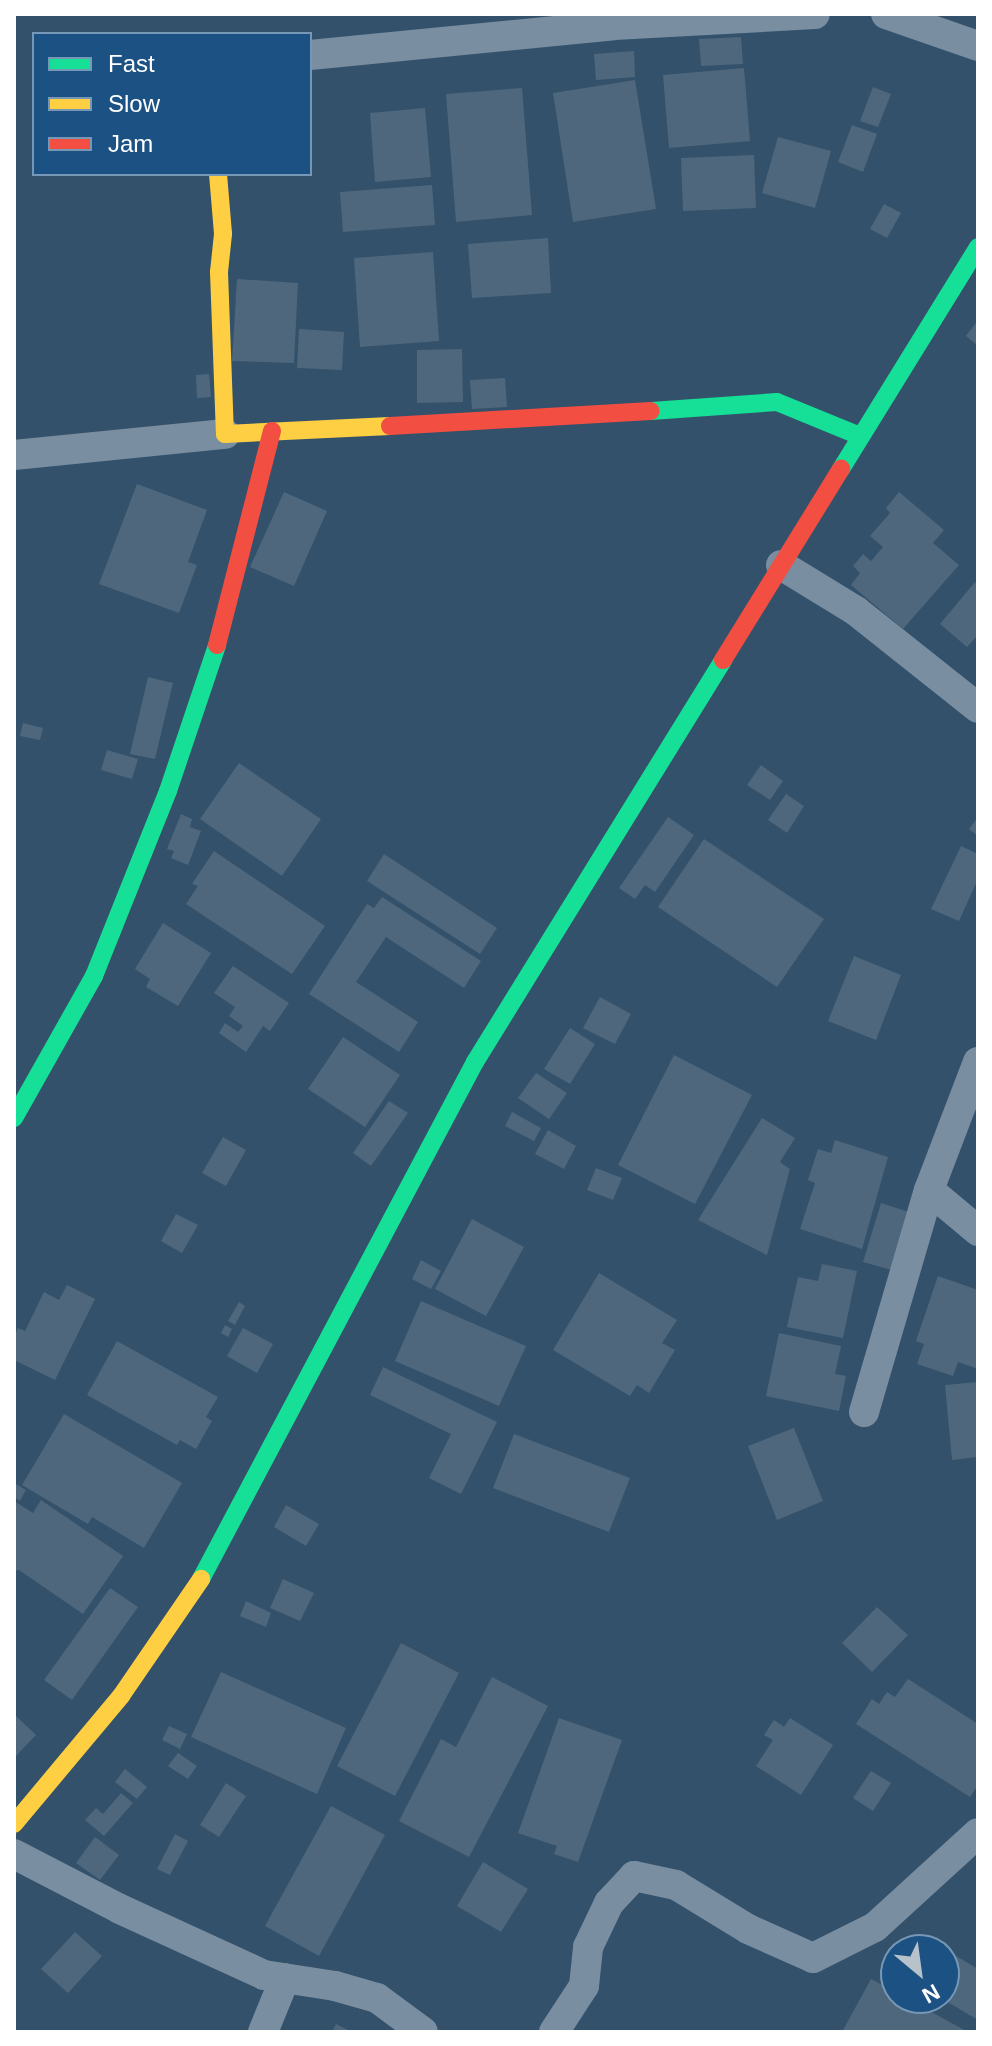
<!DOCTYPE html>
<style>
body{margin:0}
#map{position:relative;width:992px;height:2046px;overflow:hidden;background:#33516b;font-family:Helvetica,sans-serif}
div>[style]{position:absolute}
[style*='--x']{left:calc(var(--x)*1px);top:calc(var(--y)*1px);width:calc(var(--w)*1px);rotate:calc(var(--a)*1deg)}
.building>*{inset:0;background:#4e677c}
.street>*{height:30px;margin:-15px;padding:0 15px;transform-origin:15px;border-radius:15px;background:#798ea1}
.fast>*{height:18px;margin:-9px;padding:0 9px;transform-origin:9px;border-radius:9px;background:#16e098}
.slow>*{height:18px;margin:-9px;padding:0 9px;transform-origin:9px;border-radius:9px;background:#ffcf43}
.jam>*{height:18px;margin:-9px;padding:0 9px;transform-origin:9px;border-radius:9px;background:#f24e42}
span{translate:-50% -50%;white-space:nowrap;text-align:center;line-height:1.15;-webkit-text-stroke:8px #1b5283;paint-order:stroke}
.frame{position:absolute;inset:0;border:16px solid #fff;pointer-events:none}
.legend{position:absolute;left:32px;top:32px;width:280px;height:144px;box-sizing:border-box;background:#1b5283;border:2px solid #7697b5;margin:0;padding:10px 14px;list-style:none;font-size:24px;color:#fff}
.legend li{display:flex;align-items:center;gap:16px;height:40px}
.legend b{width:40px;border:2px solid #7697b5}
.north{position:absolute;left:880px;top:1934px;width:80px;height:80px;box-sizing:border-box;background:#1b5283;border:2px solid #7697b5;border-radius:50%;rotate:151deg;font-size:22px;font-weight:700;line-height:32px;text-align:center;color:#fff}
.north::after{content:'';display:block;margin:auto;width:28px;height:36px;background:#b8c2cb;clip-path:polygon(50% 0,100% 100%,50% 72%,0 100%)}
</style>
<div id="map">
<div class="building">
<div style="clip-path:polygon(741px 37px,743px 64px,701px 66px,699px 39px)"></div>
<div style="clip-path:polygon(634px 51px,635px 77px,596px 80px,594px 54px)"></div>
<div style="clip-path:polygon(744px 68px,750px 141px,669px 148px,663px 75px)"></div>
<div style="clip-path:polygon(635px 80px,656px 209px,573px 222px,553px 93px)"></div>
<div style="clip-path:polygon(873px 87px,891px 94px,878px 127px,860px 121px)"></div>
<div style="clip-path:polygon(522px 88px,532px 215px,456px 222px,446px 94px)"></div>
<div style="clip-path:polygon(425px 108px,431px 177px,375px 182px,370px 113px)"></div>
<div style="clip-path:polygon(852px 125px,877px 134px,863px 172px,838px 162px)"></div>
<div style="clip-path:polygon(778px 137px,831px 151px,815px 208px,762px 193px)"></div>
<div style="clip-path:polygon(754px 155px,756px 208px,683px 211px,681px 158px)"></div>
<div style="clip-path:polygon(432px 185px,435px 225px,343px 232px,340px 192px)"></div>
<div style="clip-path:polygon(884px 204px,901px 213px,887px 238px,870px 229px)"></div>
<div style="clip-path:polygon(548px 238px,551px 293px,472px 298px,468px 244px)"></div>
<div style="clip-path:polygon(433px 252px,439px 341px,360px 347px,354px 258px)"></div>
<div style="clip-path:polygon(237px 279px,298px 283px,294px 363px,232px 361px)"></div>
<div style="clip-path:polygon(978px 320px,978px 346px,966px 336px)"></div>
<div style="clip-path:polygon(299px 329px,344px 332px,342px 370px,297px 368px)"></div>
<div style="clip-path:polygon(462px 349px,463px 402px,417px 403px,417px 350px)"></div>
<div style="clip-path:polygon(209px 374px,211px 397px,197px 398px,196px 375px)"></div>
<div style="clip-path:polygon(505px 378px,507px 407px,472px 409px,470px 380px)"></div>
<div style="clip-path:polygon(137px 484px,207px 510px,188px 562px,197px 565px,179px 613px,99px 584px)"></div>
<div style="clip-path:polygon(284px 492px,327px 511px,294px 586px,250px 567px)"></div>
<div style="clip-path:polygon(899px 492px,944px 530px,933px 543px,959px 565px,903px 629px,851px 585px,860px 573px,853px 566px,863px 554px,871px 561px,883px 547px,870px 536px,890px 513px,886px 508px)"></div>
<div style="clip-path:polygon(975px 582px,978px 585px,978px 635px,967px 647px,940px 624px)"></div>
<div style="clip-path:polygon(148px 677px,173px 683px,155px 759px,130px 754px)"></div>
<div style="clip-path:polygon(23px 723px,43px 728px,40px 740px,20px 736px)"></div>
<div style="clip-path:polygon(107px 750px,138px 759px,132px 779px,101px 770px)"></div>
<div style="clip-path:polygon(239px 763px,321px 819px,282px 876px,200px 819px)"></div>
<div style="clip-path:polygon(761px 765px,783px 781px,770px 800px,747px 785px)"></div>
<div style="clip-path:polygon(786px 794px,804px 806px,787px 833px,768px 820px)"></div>
<div style="clip-path:polygon(181px 814px,192px 819px,190px 827px,201px 831px,188px 865px,171px 858px,174px 851px,167px 849px)"></div>
<div style="clip-path:polygon(668px 817px,694px 835px,655px 892px,645px 885px,635px 899px,619px 888px)"></div>
<div style="clip-path:polygon(978px 817px,978px 836px,969px 829px)"></div>
<div style="clip-path:polygon(704px 839px,824px 919px,777px 987px,658px 907px)"></div>
<div style="clip-path:polygon(961px 846px,978px 854px,978px 879px,959px 921px,931px 909px)"></div>
<div style="clip-path:polygon(214px 851px,325px 926px,292px 974px,186px 904px,198px 886px,192px 884px)"></div>
<div style="clip-path:polygon(384px 854px,497px 928px,480px 954px,367px 881px)"></div>
<div style="clip-path:polygon(382px 897px,481px 961px,464px 988px,386px 937px,356px 982px,418px 1022px,399px 1052px,309px 994px,367px 904px,374px 908px)"></div>
<div style="clip-path:polygon(163px 923px,211px 953px,178px 1006px,146px 987px,150px 979px,135px 969px)"></div>
<div style="clip-path:polygon(854px 956px,901px 975px,876px 1040px,828px 1021px)"></div>
<div style="clip-path:polygon(233px 966px,289px 1003px,270px 1031px,263px 1026px,246px 1052px,219px 1033px,225px 1023px,238px 1032px,243px 1026px,229px 1016px,235px 1007px,214px 993px)"></div>
<div style="clip-path:polygon(600px 997px,631px 1014px,615px 1044px,583px 1028px)"></div>
<div style="clip-path:polygon(570px 1028px,595px 1044px,570px 1084px,544px 1069px)"></div>
<div style="clip-path:polygon(343px 1037px,400px 1075px,365px 1127px,308px 1089px)"></div>
<div style="clip-path:polygon(674px 1055px,752px 1095px,695px 1204px,618px 1165px)"></div>
<div style="clip-path:polygon(536px 1073px,567px 1093px,549px 1119px,518px 1098px)"></div>
<div style="clip-path:polygon(389px 1101px,408px 1113px,371px 1166px,353px 1153px)"></div>
<div style="clip-path:polygon(512px 1112px,541px 1128px,534px 1141px,505px 1126px)"></div>
<div style="clip-path:polygon(762px 1118px,795px 1138px,780px 1162px,790px 1169px,767px 1255px,698px 1220px)"></div>
<div style="clip-path:polygon(548px 1130px,576px 1146px,564px 1169px,535px 1154px)"></div>
<div style="clip-path:polygon(223px 1137px,246px 1150px,226px 1186px,202px 1173px)"></div>
<div style="clip-path:polygon(835px 1140px,888px 1157px,862px 1249px,800px 1229px,815px 1183px,808px 1180px,818px 1149px,831px 1153px)"></div>
<div style="clip-path:polygon(596px 1168px,622px 1178px,613px 1200px,587px 1190px)"></div>
<div style="clip-path:polygon(881px 1203px,912px 1213px,895px 1271px,863px 1262px)"></div>
<div style="clip-path:polygon(176px 1214px,198px 1225px,182px 1253px,161px 1241px)"></div>
<div style="clip-path:polygon(472px 1219px,524px 1247px,486px 1316px,435px 1289px)"></div>
<div style="clip-path:polygon(421px 1260px,441px 1271px,431px 1289px,412px 1279px)"></div>
<div style="clip-path:polygon(822px 1264px,857px 1271px,843px 1338px,787px 1327px,798px 1277px,818px 1281px)"></div>
<div style="clip-path:polygon(599px 1273px,677px 1320px,662px 1343px,675px 1350px,649px 1393px,637px 1385px,630px 1396px,553px 1350px)"></div>
<div style="clip-path:polygon(938px 1276px,978px 1290px,978px 1369px,958px 1362px,953px 1376px,917px 1364px,924px 1344px,916px 1341px)"></div>
<div style="clip-path:polygon(67px 1285px,95px 1299px,55px 1380px,14px 1360px,14px 1337px,18px 1328px,25px 1331px,44px 1292px,59px 1300px)"></div>
<div style="clip-path:polygon(421px 1301px,526px 1346px,499px 1406px,395px 1361px)"></div>
<div style="clip-path:polygon(239px 1302px,245px 1306px,235px 1325px,228px 1321px)"></div>
<div style="clip-path:polygon(225px 1325px,232px 1329px,228px 1337px,221px 1333px)"></div>
<div style="clip-path:polygon(243px 1328px,273px 1344px,257px 1373px,227px 1356px)"></div>
<div style="clip-path:polygon(779px 1333px,841px 1346px,835px 1374px,846px 1376px,839px 1411px,766px 1396px)"></div>
<div style="clip-path:polygon(117px 1341px,218px 1397px,206px 1417px,212px 1421px,196px 1449px,180px 1440px,177px 1445px,87px 1395px)"></div>
<div style="clip-path:polygon(383px 1367px,497px 1422px,461px 1494px,429px 1478px,451px 1434px,370px 1395px)"></div>
<div style="clip-path:polygon(978px 1382px,978px 1457px,952px 1460px,945px 1385px)"></div>
<div style="clip-path:polygon(64px 1414px,182px 1483px,144px 1548px,92px 1517px,88px 1524px,22px 1485px)"></div>
<div style="clip-path:polygon(794px 1428px,823px 1501px,777px 1520px,748px 1446px)"></div>
<div style="clip-path:polygon(514px 1434px,630px 1478px,609px 1532px,493px 1488px)"></div>
<div style="clip-path:polygon(14px 1483px,26px 1490px,20px 1501px,14px 1497px)"></div>
<div style="clip-path:polygon(41px 1500px,123px 1556px,83px 1614px,19px 1570px,14px 1571px,14px 1501px,33px 1513px)"></div>
<div style="clip-path:polygon(286px 1505px,319px 1524px,306px 1546px,274px 1527px)"></div>
<div style="clip-path:polygon(283px 1579px,314px 1593px,300px 1621px,270px 1608px)"></div>
<div style="clip-path:polygon(110px 1588px,138px 1607px,72px 1700px,44px 1680px)"></div>
<div style="clip-path:polygon(246px 1601px,271px 1613px,266px 1627px,240px 1616px)"></div>
<div style="clip-path:polygon(877px 1607px,908px 1635px,872px 1672px,842px 1643px)"></div>
<div style="clip-path:polygon(401px 1643px,459px 1673px,395px 1796px,337px 1766px)"></div>
<div style="clip-path:polygon(221px 1672px,346px 1728px,317px 1794px,191px 1737px)"></div>
<div style="clip-path:polygon(492px 1677px,548px 1706px,469px 1857px,399px 1821px,441px 1739px,456px 1747px)"></div>
<div style="clip-path:polygon(908px 1679px,978px 1724px,978px 1785px,970px 1797px,856px 1724px,872px 1699px,879px 1704px,887px 1692px,895px 1697px)"></div>
<div style="clip-path:polygon(14px 1714px,36px 1735px,14px 1758px)"></div>
<div style="clip-path:polygon(559px 1718px,622px 1740px,578px 1862px,554px 1854px,557px 1846px,518px 1833px)"></div>
<div style="clip-path:polygon(790px 1718px,833px 1745px,801px 1795px,756px 1766px,773px 1740px,764px 1735px,774px 1720px,784px 1727px)"></div>
<div style="clip-path:polygon(169px 1726px,187px 1734px,180px 1749px,162px 1740px)"></div>
<div style="clip-path:polygon(178px 1753px,197px 1766px,188px 1779px,168px 1766px)"></div>
<div style="clip-path:polygon(125px 1769px,147px 1787px,137px 1799px,115px 1782px)"></div>
<div style="clip-path:polygon(871px 1771px,891px 1783px,873px 1811px,853px 1798px)"></div>
<div style="clip-path:polygon(226px 1783px,246px 1796px,219px 1837px,200px 1825px)"></div>
<div style="clip-path:polygon(121px 1793px,133px 1803px,104px 1836px,85px 1820px,96px 1808px,103px 1814px)"></div>
<div style="clip-path:polygon(331px 1806px,385px 1835px,319px 1956px,265px 1926px)"></div>
<div style="clip-path:polygon(175px 1834px,188px 1841px,170px 1875px,157px 1869px)"></div>
<div style="clip-path:polygon(95px 1837px,119px 1855px,100px 1880px,76px 1863px)"></div>
<div style="clip-path:polygon(483px 1862px,528px 1889px,501px 1932px,457px 1906px)"></div>
<div style="clip-path:polygon(75px 1932px,102px 1956px,68px 1993px,41px 1969px)"></div>
<div style="clip-path:polygon(941px 1947px,978px 1969px,978px 2020px,944px 2000px,944px 1950px,939px 1950px)"></div>
<div style="clip-path:polygon(871px 1979px,896px 1992px,896px 1998px,906px 1998px,968px 2032px,842px 2032px)"></div>
<div style="clip-path:polygon(336px 2024px,352px 2032px,332px 2032px)"></div>
</div>
<div class="street">
<div style="--x:886;--y:14;--w:97;--a:19.2"></div>
<div style="--x:310;--y:55;--w:305;--a:-5.6"></div>
<div style="--x:614;--y:25;--w:201;--a:-3.1"></div>
<div style="--x:14;--y:455;--w:212;--a:-5.7"></div>
<div style="--x:781;--y:565;--w:88;--a:31.5"></div>
<div style="--x:856;--y:611;--w:156;--a:38.5"></div>
<div style="--x:929;--y:1190;--w:64;--a:39.9"></div>
<div style="--x:864;--y:1412;--w:231;--a:-73.7"></div>
<div style="--x:929;--y:1190;--w:137;--a:-69.1"></div>
<div style="--x:14;--y:1854;--w:119;--a:27.4"></div>
<div style="--x:120;--y:1909;--w:158;--a:24.6"></div>
<div style="--x:264;--y:1975;--w:72;--a:8.8"></div>
<div style="--x:335;--y:1986;--w:44;--a:15.9"></div>
<div style="--x:377;--y:1998;--w:57;--a:36.5"></div>
<div style="--x:263;--y:2032;--w:58;--a:-67.8"></div>
<div style="--x:554;--y:2032;--w:55;--a:-56.9"></div>
<div style="--x:584;--y:1986;--w:39;--a:-84"></div>
<div style="--x:588;--y:1947;--w:49;--a:-64.5"></div>
<div style="--x:609;--y:1903;--w:37;--a:-47"></div>
<div style="--x:634;--y:1876;--w:43;--a:12.1"></div>
<div style="--x:676;--y:1885;--w:84;--a:31.4"></div>
<div style="--x:748;--y:1929;--w:71;--a:24"></div>
<div style="--x:813;--y:1958;--w:69;--a:-26.6"></div>
<div style="--x:875;--y:1927;--w:139;--a:-42.4"></div>
</div>
<div class="fast">
<div style="--x:651;--y:411;--w:126;--a:-4.1"></div>
<div style="--x:777;--y:402;--w:90;--a:22.3"></div>
<div style="--x:841;--y:469;--w:261;--a:-58.3"></div>
<div style="--x:14;--y:1118;--w:163;--a:-60.6"></div>
<div style="--x:94;--y:976;--w:199;--a:-68.2"></div>
<div style="--x:168;--y:791;--w:154;--a:-71.4"></div>
<div style="--x:201;--y:1579;--w:585;--a:-62.08"></div>
<div style="--x:475;--y:1062;--w:472;--a:-58.3"></div>
</div>
<div class="slow">
<div style="--x:218;--y:174;--w:60;--a:85.2"></div>
<div style="--x:223;--y:234;--w:38;--a:96"></div>
<div style="--x:219;--y:272;--w:162;--a:87.9"></div>
<div style="--x:225;--y:434;--w:165;--a:-2.8"></div>
<div style="--x:14;--y:1824;--w:167;--a:-50.1"></div>
<div style="--x:121;--y:1696;--w:142;--a:-55.6"></div>
</div>
<div class="jam">
<div style="--x:390;--y:426;--w:261;--a:-3.3"></div>
<div style="--x:217;--y:645;--w:221;--a:-75.6"></div>
<div style="--x:723;--y:660;--w:225;--a:-58.3"></div>
</div>
<div class="frame"></div>
<ul class="legend">
<li><b style="height:10px;background:#16e098"></b>Fast</li>
<li><b style="height:10px;background:#ffcf43"></b>Slow</li>
<li><b style="height:10px;background:#f24e42"></b>Jam</li>
</ul>
<div class="north">N</div>
</div>
